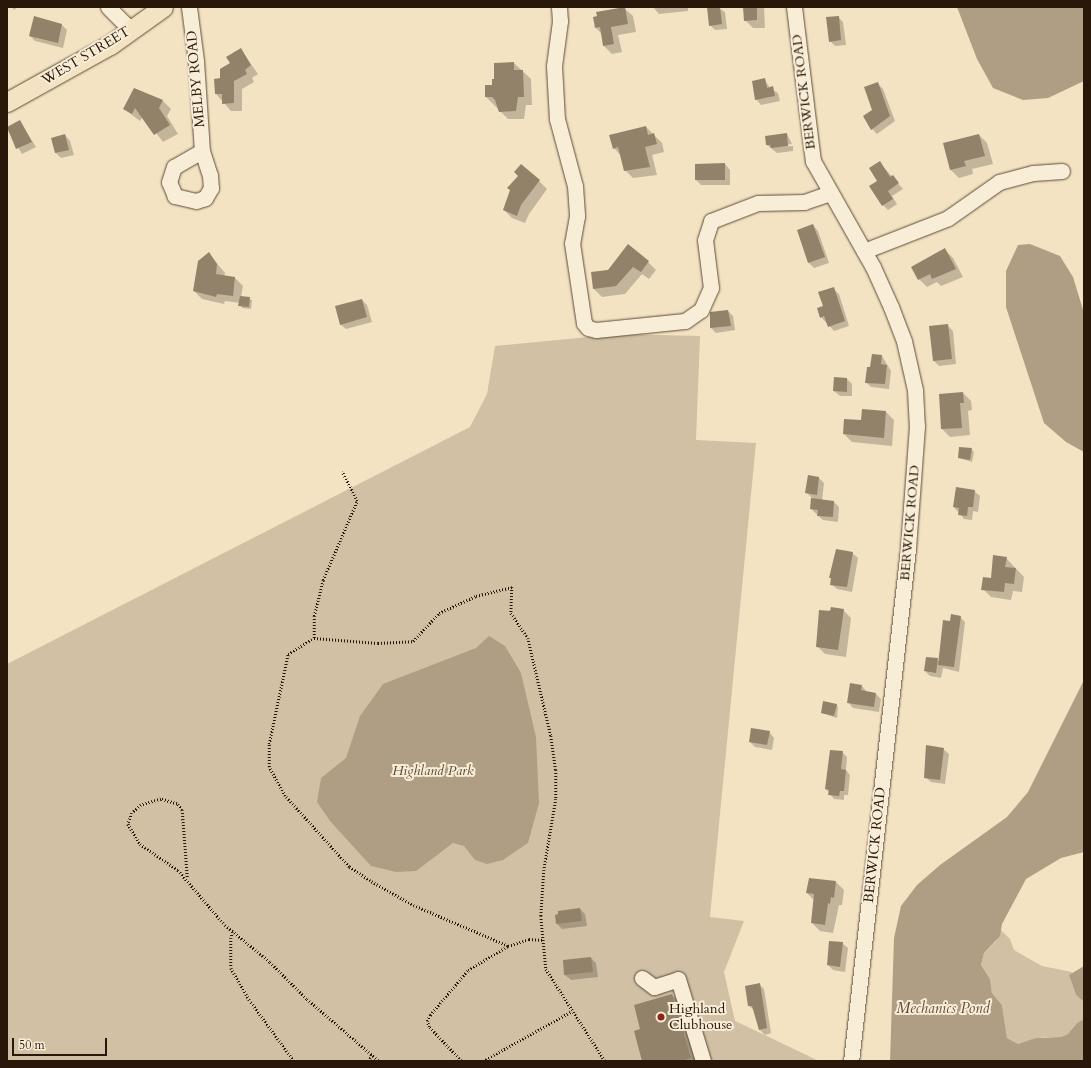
<!DOCTYPE html>
<style>
body{margin:0}
#map{position:relative;width:1091px;height:1068px;overflow:hidden;background:#f4e3c2;font-family:Cardo,serif}
div>[style]{position:absolute}
[style*='--x']{left:calc(var(--x)*1px);top:calc(var(--y)*1px);width:calc(var(--w)*1px);rotate:calc(var(--a)*1deg)}
.green>*{inset:0;background:#d1c0a3}
.water>*{inset:0;background:#af9e83}
.shadow>*{inset:0;background:#0003}
.building>*{inset:0;background:#93826a}
.path>*{height:2.5px;margin-top:-1.25px;transform-origin:0;background:repeating-linear-gradient(90deg,#29180a 0 1px,transparent 0 3px)}
.roads{filter:drop-shadow(0 0 1px #5c4b38) drop-shadow(0 0 1px #5c4b38)}
.minor>*{height:15px;margin:-7.5px;padding:0 7.5px;transform-origin:7.5px;border-radius:7.5px;background:#f8edd7}
.major>*{height:19px;margin:-9.5px;padding:0 9.5px;transform-origin:9.5px;border-radius:9.5px;background:#f4e3c2}
.dots>*{width:11px;height:11px;translate:-50% -50%;box-sizing:border-box;border:2px solid #f8edd7;border-radius:50%}
span{translate:-50% -50%;white-space:nowrap;text-align:center;line-height:1.15;-webkit-text-stroke:4px #f8edd7;paint-order:stroke}
.street-label{font-size:14px;color:#29180a}
.park-label{font-size:14px;color:#5b4a38;font-style:italic}
.poi-label{font-size:14px;color:#29180a}
.left{translate:0 -50%;text-align:left}
.water-label{font-size:15px;color:#5f4e3a;font-style:italic}
.frame{position:absolute;inset:0;border:8px solid #29180a;pointer-events:none}
.scale{position:absolute;left:12px;top:1038px;width:95px;height:18px;box-sizing:border-box;border:2px solid #29180a;border-top:0;padding-left:5px;font-size:12px;line-height:14px;white-space:nowrap;color:#29180a;-webkit-text-stroke:3px #f8edd7;paint-order:stroke}
</style>
<div id="map">
<div class="green">
<div style="clip-path:polygon(620px 334px,700px 336px,696px 440px,756px 443px,710px 917px,744px 921px,724px 972px,735px 1021px,819px 1061px,7px 1061px,7px 664px,470px 427px,487px 394px,495px 346px)"></div>
<div style="clip-path:polygon(1001px 930px,1010px 939px,1014px 950px,1042px 966px,1072px 972px,1071px 981px,1076px 995px,1084px 1002px,1084px 1019px,1077px 1023px,1068px 1034px,1061px 1037px,1043px 1037px,1018px 1044px,1007px 1038px,1002px 1005px,992px 993px,990px 979px,981px 965px,984px 953px,996px 941px)"></div>
</div>
<div class="water">
<div style="clip-path:polygon(957px 7px,1084px 7px,1084px 81px,1048px 98px,1023px 100px,993px 88px,977px 59px)"></div>
<div style="clip-path:polygon(1030px 244px,1060px 256px,1073px 277px,1084px 313px,1084px 452px,1066px 442px,1044px 423px,1006px 307px,1006px 271px,1018px 245px)"></div>
<div style="clip-path:polygon(489px 636px,505px 646px,521px 673px,536px 737px,539px 803px,528px 843px,503px 860px,487px 864px,475px 860px,464px 846px,453px 843px,416px 871px,396px 872px,371px 866px,330px 821px,317px 802px,321px 778px,346px 758px,360px 716px,383px 684px,476px 648px)"></div>
<div style="clip-path:polygon(1084px 680px,1084px 852px,1061px 858px,1026px 879px,1002px 924px,1000px 936px,984px 953px,981px 965px,990px 979px,992px 993px,1002px 1005px,1007px 1038px,1018px 1044px,1036px 1038px,1061px 1037px,1068px 1034px,1077px 1023px,1084px 1019px,1084px 1061px,890px 1061px,894px 938px,901px 906px,917px 885px,940px 865px,1007px 817px,1028px 792px)"></div>
<div style="clip-path:polygon(1084px 966px,1084px 1002px,1076px 995px,1069px 975px)"></div>
</div>
<div class="shadow">
<div style="clip-path:polygon(12px 7px,18px 7px,14px 10px)"></div>
<div style="clip-path:polygon(653px 7px,688px 7px,688px 11px,659px 14px)"></div>
<div style="clip-path:polygon(717px 7px,725px 12px,727px 29px,715px 30px,710px 25px)"></div>
<div style="clip-path:polygon(744px 7px,764px 7px,765px 28px,753px 28px,745px 20px)"></div>
<div style="clip-path:polygon(624px 8px,633px 16px,636px 32px,618px 35px,622px 52px,612px 54px,604px 46px,602px 34px,596px 28px)"></div>
<div style="clip-path:polygon(838px 17px,843px 22px,846px 45px,835px 46px,830px 41px)"></div>
<div style="clip-path:polygon(34px 18px,62px 25px,67px 30px,63px 48px,35px 41px,30px 36px)"></div>
<div style="clip-path:polygon(241px 50px,258px 74px,252px 78px,254px 82px,242px 89px,242px 111px,231px 111px,216px 94px,221px 79px)"></div>
<div style="clip-path:polygon(514px 63px,531px 79px,532px 105px,526px 105px,524px 119px,508px 119px,486px 97px,495px 80px)"></div>
<div style="clip-path:polygon(765px 80px,770px 88px,778px 93px,780px 101px,761px 105px,756px 99px)"></div>
<div style="clip-path:polygon(877px 83px,883px 89px,895px 121px,877px 134px,872px 129px)"></div>
<div style="clip-path:polygon(134px 89px,163px 101px,171px 109px,167px 116px,178px 134px,163px 142px,143px 116px,140px 121px,124px 109px)"></div>
<div style="clip-path:polygon(20px 121px,36px 147px,22px 154px,7px 129px)"></div>
<div style="clip-path:polygon(646px 127px,662px 143px,664px 152px,652px 155px,657px 175px,633px 178px,625px 170px,622px 157px,614px 148px)"></div>
<div style="clip-path:polygon(787px 134px,792px 144px,771px 147px,793px 146px,793px 151px,777px 153px,767px 145px)"></div>
<div style="clip-path:polygon(65px 135px,70px 141px,74px 155px,61px 158px,56px 153px,52px 138px)"></div>
<div style="clip-path:polygon(979px 135px,987px 143px,993px 164px,972px 169px,973px 174px,959px 178px,951px 170px,944px 144px)"></div>
<div style="clip-path:polygon(880px 163px,903px 189px,892px 196px,897px 204px,888px 210px,883px 205px,878px 181px)"></div>
<div style="clip-path:polygon(725px 164px,730px 170px,730px 185px,701px 185px,696px 180px)"></div>
<div style="clip-path:polygon(539px 181px,547px 189px,529px 214px,525px 223px,512px 218px,504px 210px)"></div>
<div style="clip-path:polygon(813px 225px,818px 231px,829px 263px,814px 268px,809px 263px,798px 231px)"></div>
<div style="clip-path:polygon(945px 250px,953px 258px,963px 277px,941px 286px,937px 282px,927px 287px,919px 279px)"></div>
<div style="clip-path:polygon(209px 254px,225px 273px,224px 277px,235px 278px,243px 286px,241px 297px,252px 300px,251px 309px,242px 308px,240px 303px,225px 301px,224px 304px,202px 299px,194px 291px)"></div>
<div style="clip-path:polygon(648px 262px,656px 270px,649px 279px,642px 274px,625px 294px,602px 297px,594px 289px,592px 273px)"></div>
<div style="clip-path:polygon(833px 289px,839px 294px,849px 326px,834px 331px,821px 317px)"></div>
<div style="clip-path:polygon(362px 300px,367px 305px,372px 322px,346px 329px,340px 324px)"></div>
<div style="clip-path:polygon(728px 311px,733px 316px,735px 330px,716px 333px,711px 328px,711px 313px)"></div>
<div style="clip-path:polygon(947px 325px,953px 331px,956px 364px,939px 366px,934px 361px)"></div>
<div style="clip-path:polygon(882px 356px,891px 371px,889px 389px,871px 387px,866px 382px,871px 368px)"></div>
<div style="clip-path:polygon(847px 379px,852px 384px,852px 396px,840px 396px,834px 391px)"></div>
<div style="clip-path:polygon(963px 393px,971px 401px,972px 410px,968px 411px,970px 435px,950px 437px,942px 429px)"></div>
<div style="clip-path:polygon(863px 410px,886px 412px,894px 420px,892px 446px,852px 442px,844px 434px,862px 421px)"></div>
<div style="clip-path:polygon(971px 449px,974px 452px,972px 462px,959px 458px)"></div>
<div style="clip-path:polygon(819px 478px,824px 483px,822px 501px,834px 502px,839px 507px,838px 522px,823px 520px,811px 509px,813px 499px,806px 492px)"></div>
<div style="clip-path:polygon(974px 491px,980px 496px,978px 512px,973px 511px,972px 520px,964px 519px,954px 507px)"></div>
<div style="clip-path:polygon(852px 553px,858px 558px,852px 592px,837px 589px,831px 584px,832px 566px)"></div>
<div style="clip-path:polygon(1006px 558px,1024px 577px,1022px 592px,1013px 591px,1011px 600px,991px 597px,983px 589px)"></div>
<div style="clip-path:polygon(843px 610px,851px 618px,846px 657px,825px 654px,817px 646px,820px 611px)"></div>
<div style="clip-path:polygon(960px 617px,965px 622px,959px 672px,943px 668px,941px 678px,930px 676px,925px 671px,927px 658px,940px 661px,951px 622px)"></div>
<div style="clip-path:polygon(862px 686px,867px 692px,876px 694px,881px 699px,879px 712px,853px 708px,848px 702px)"></div>
<div style="clip-path:polygon(836px 704px,838px 707px,837px 718px,822px 713px)"></div>
<div style="clip-path:polygon(769px 732px,774px 738px,772px 750px,755px 747px,750px 742px)"></div>
<div style="clip-path:polygon(943px 749px,949px 754px,945px 784px,931px 782px,925px 777px)"></div>
<div style="clip-path:polygon(842px 752px,847px 757px,846px 770px,850px 775px,848px 795px,844px 795px,844px 800px,834px 799px,826px 789px)"></div>
<div style="clip-path:polygon(836px 882px,844px 890px,842px 905px,839px 905px,833px 933px,820px 931px,812px 923px,814px 900px,807px 893px)"></div>
<div style="clip-path:polygon(580px 909px,585px 914px,587px 926px,562px 929px,557px 924px)"></div>
<div style="clip-path:polygon(842px 943px,848px 948px,845px 972px,833px 970px,828px 965px)"></div>
<div style="clip-path:polygon(591px 958px,596px 963px,598px 977px,571px 980px,565px 975px,564px 961px)"></div>
<div style="clip-path:polygon(759px 984px,764px 989px,771px 1033px,765px 1035px,760px 1030px,755px 1011px,749px 1006px)"></div>
<div style="clip-path:polygon(672px 995px,683px 1006px,699px 1061px,643px 1061px,642px 1030px)"></div>
</div>
<div class="building">
<div style="clip-path:polygon(625px 7px,628px 24px,611px 27px,614px 44px,603px 46px,600px 27px,595px 28px,593px 17px,597px 16px,596px 12px)"></div>
<div style="clip-path:polygon(707px 7px,720px 7px,722px 24px,709px 26px)"></div>
<div style="clip-path:polygon(743px 7px,757px 7px,757px 20px,744px 21px)"></div>
<div style="clip-path:polygon(34px 16px,62px 24px,58px 43px,29px 36px)"></div>
<div style="clip-path:polygon(839px 16px,841px 40px,829px 42px,826px 17px)"></div>
<div style="clip-path:polygon(241px 48px,251px 65px,245px 70px,247px 74px,234px 81px,234px 103px,222px 104px,222px 94px,215px 94px,214px 79px,220px 78px,220px 69px,230px 63px,226px 57px)"></div>
<div style="clip-path:polygon(514px 62px,514px 70px,523px 70px,524px 97px,518px 97px,516px 111px,499px 112px,495px 100px,492px 97px,485px 97px,485px 85px,492px 85px,492px 79px,494px 79px,494px 63px)"></div>
<div style="clip-path:polygon(765px 78px,767px 88px,773px 86px,775px 96px,755px 100px,752px 81px)"></div>
<div style="clip-path:polygon(878px 82px,890px 116px,871px 130px,863px 116px,872px 110px,864px 87px)"></div>
<div style="clip-path:polygon(134px 88px,163px 100px,159px 108px,170px 125px,154px 135px,135px 108px,132px 114px,123px 109px)"></div>
<div style="clip-path:polygon(20px 120px,32px 142px,16px 149px,7px 127px)"></div>
<div style="clip-path:polygon(646px 126px,648px 135px,654px 133px,657px 144px,645px 147px,650px 167px,624px 171px,618px 147px,613px 149px,609px 135px)"></div>
<div style="clip-path:polygon(787px 133px,788px 146px,771px 148px,770px 145px,766px 145px,765px 136px)"></div>
<div style="clip-path:polygon(65px 134px,69px 150px,55px 153px,51px 138px)"></div>
<div style="clip-path:polygon(979px 134px,985px 156px,964px 161px,966px 166px,950px 170px,943px 143px)"></div>
<div style="clip-path:polygon(880px 161px,890px 177px,893px 175px,899px 183px,888px 191px,893px 199px,882px 206px,869px 186px,877px 181px,869px 168px)"></div>
<div style="clip-path:polygon(725px 163px,725px 180px,695px 180px,695px 164px)"></div>
<div style="clip-path:polygon(521px 164px,540px 180px,521px 205px,517px 216px,503px 210px,510px 190px,507px 188px,518px 176px,514px 172px)"></div>
<div style="clip-path:polygon(813px 224px,825px 257px,808px 263px,797px 230px)"></div>
<div style="clip-path:polygon(628px 244px,649px 261px,641px 272px,633px 267px,616px 286px,593px 289px,591px 272px,608px 270px)"></div>
<div style="clip-path:polygon(945px 248px,956px 269px,932px 279px,930px 274px,918px 280px,911px 267px)"></div>
<div style="clip-path:polygon(209px 252px,217px 264px,216px 274px,235px 277px,233px 296px,217px 294px,216px 297px,193px 291px,198px 261px)"></div>
<div style="clip-path:polygon(834px 287px,845px 321px,828px 327px,824px 316px,820px 318px,817px 308px,823px 306px,818px 292px)"></div>
<div style="clip-path:polygon(240px 296px,250px 297px,249px 307px,238px 306px)"></div>
<div style="clip-path:polygon(362px 299px,367px 317px,340px 325px,335px 306px)"></div>
<div style="clip-path:polygon(728px 310px,731px 326px,710px 328px,710px 312px)"></div>
<div style="clip-path:polygon(948px 324px,952px 359px,933px 361px,929px 326px)"></div>
<div style="clip-path:polygon(872px 354px,882px 355px,881px 364px,887px 365px,885px 384px,865px 383px,867px 367px,870px 367px)"></div>
<div style="clip-path:polygon(834px 377px,847px 378px,847px 392px,833px 391px)"></div>
<div style="clip-path:polygon(963px 392px,964px 403px,960px 403px,962px 428px,941px 429px,939px 394px)"></div>
<div style="clip-path:polygon(862px 409px,886px 411px,884px 438px,843px 434px,844px 419px,861px 420px)"></div>
<div style="clip-path:polygon(959px 447px,972px 448px,970px 460px,958px 458px)"></div>
<div style="clip-path:polygon(808px 475px,819px 477px,817px 495px,805px 493px)"></div>
<div style="clip-path:polygon(956px 487px,975px 490px,973px 507px,968px 507px,967px 516px,958px 515px,959px 508px,953px 507px)"></div>
<div style="clip-path:polygon(811px 498px,834px 501px,833px 517px,817px 516px,818px 510px,810px 509px)"></div>
<div style="clip-path:polygon(836px 549px,853px 552px,847px 587px,830px 585px,831px 578px,829px 578px)"></div>
<div style="clip-path:polygon(993px 555px,1007px 557px,1005px 567px,1016px 568px,1014px 584px,1005px 583px,1004px 592px,981px 590px,983px 577px,991px 578px)"></div>
<div style="clip-path:polygon(831px 607px,844px 609px,838px 650px,816px 647px,819px 610px,830px 611px)"></div>
<div style="clip-path:polygon(951px 614px,961px 616px,954px 667px,938px 665px,943px 620px,950px 621px)"></div>
<div style="clip-path:polygon(926px 657px,938px 658px,936px 673px,924px 671px)"></div>
<div style="clip-path:polygon(850px 683px,862px 685px,861px 690px,876px 693px,874px 707px,847px 703px)"></div>
<div style="clip-path:polygon(823px 701px,837px 704px,834px 716px,821px 713px)"></div>
<div style="clip-path:polygon(751px 728px,770px 731px,767px 745px,749px 742px)"></div>
<div style="clip-path:polygon(926px 745px,944px 748px,940px 780px,924px 778px)"></div>
<div style="clip-path:polygon(830px 750px,843px 751px,841px 769px,846px 770px,844px 791px,840px 791px,839px 796px,828px 795px,829px 790px,825px 789px)"></div>
<div style="clip-path:polygon(809px 878px,836px 881px,834px 898px,831px 897px,830px 904px,828px 903px,825px 925px,811px 923px,814px 894px,806px 893px)"></div>
<div style="clip-path:polygon(580px 908px,582px 921px,556px 924px,555px 915px,558px 914px,558px 911px)"></div>
<div style="clip-path:polygon(829px 941px,843px 942px,840px 967px,827px 965px)"></div>
<div style="clip-path:polygon(591px 957px,593px 972px,564px 975px,563px 960px)"></div>
<div style="clip-path:polygon(760px 983px,767px 1028px,759px 1030px,752px 1006px,748px 1006px,745px 986px)"></div>
<div style="clip-path:polygon(672px 994px,691px 1058px,681px 1061px,642px 1061px,634px 1031px,640px 1029px,634px 1005px)"></div>
</div>
<div class="path">
<div style="--x:314;--y:638;--w:22;--a:-90"></div>
<div style="--x:314;--y:616;--w:37;--a:-76"></div>
<div style="--x:323;--y:580;--w:86;--a:-66.7"></div>
<div style="--x:357;--y:501;--w:33;--a:-117"></div>
<div style="--x:187;--y:877;--w:67;--a:-94.3"></div>
<div style="--x:182;--y:810;--w:8;--a:-130"></div>
<div style="--x:177;--y:804;--w:17;--a:-163"></div>
<div style="--x:161;--y:799;--w:21;--a:163"></div>
<div style="--x:141;--y:805;--w:12;--a:138"></div>
<div style="--x:132;--y:813;--w:12;--a:110"></div>
<div style="--x:128;--y:824;--w:23;--a:59"></div>
<div style="--x:140;--y:844;--w:46;--a:34.4"></div>
<div style="--x:178;--y:870;--w:72;--a:49.5"></div>
<div style="--x:225;--y:925;--w:58;--a:39.4"></div>
<div style="--x:270;--y:962;--w:52;--a:45"></div>
<div style="--x:307;--y:999;--w:95;--a:40.7"></div>
<div style="--x:233;--y:932;--w:6;--a:108"></div>
<div style="--x:231;--y:938;--w:30;--a:90"></div>
<div style="--x:231;--y:968;--w:39;--a:60"></div>
<div style="--x:251;--y:1002;--w:73;--a:53.9"></div>
<div style="--x:508;--y:946;--w:102;--a:-156.9"></div>
<div style="--x:414;--y:906;--w:51;--a:-150.4"></div>
<div style="--x:370;--y:881;--w:25;--a:-146"></div>
<div style="--x:349;--y:867;--w:96;--a:-132"></div>
<div style="--x:285;--y:796;--w:33;--a:-119"></div>
<div style="--x:269;--y:767;--w:23;--a:-90"></div>
<div style="--x:269;--y:744;--w:92;--a:-78.1"></div>
<div style="--x:288;--y:654;--w:31;--a:-32"></div>
<div style="--x:314;--y:638;--w:64;--a:4.5"></div>
<div style="--x:378;--y:643;--w:35;--a:-3"></div>
<div style="--x:413;--y:641;--w:38;--a:-47"></div>
<div style="--x:439;--y:613;--w:41;--a:-24.7"></div>
<div style="--x:476;--y:596;--w:37;--a:-14"></div>
<div style="--x:512;--y:587;--w:26;--a:92"></div>
<div style="--x:511;--y:613;--w:30;--a:56"></div>
<div style="--x:528;--y:638;--w:101;--a:76.8"></div>
<div style="--x:551;--y:736;--w:34;--a:82"></div>
<div style="--x:556;--y:770;--w:29;--a:90"></div>
<div style="--x:556;--y:799;--w:72;--a:99.6"></div>
<div style="--x:544;--y:870;--w:46;--a:93.7"></div>
<div style="--x:541;--y:916;--w:53;--a:84.6"></div>
<div style="--x:546;--y:969;--w:109;--a:57.3"></div>
<div style="--x:368;--y:1061;--w:7;--a:-56"></div>
<div style="--x:461;--y:1061;--w:47;--a:-133.3"></div>
<div style="--x:429;--y:1027;--w:6;--a:-108"></div>
<div style="--x:427;--y:1021;--w:7;--a:-63"></div>
<div style="--x:430;--y:1015;--w:59;--a:-49.8"></div>
<div style="--x:468;--y:970;--w:47;--a:-31"></div>
<div style="--x:508;--y:946;--w:22;--a:-18"></div>
<div style="--x:529;--y:939;--w:15;--a:4"></div>
<div style="--x:483;--y:1061;--w:102;--a:-29.3"></div>
</div>
<div class="roads">
<div class="minor">
<div style="--x:108;--y:7;--w:33;--a:45"></div>
<div style="--x:189;--y:7;--w:54;--a:82.6"></div>
<div style="--x:196;--y:61;--w:90;--a:86.2"></div>
<div style="--x:202;--y:151;--w:25;--a:72"></div>
<div style="--x:210;--y:175;--w:13;--a:86"></div>
<div style="--x:211;--y:188;--w:12;--a:121"></div>
<div style="--x:205;--y:198;--w:9;--a:162"></div>
<div style="--x:196;--y:201;--w:22;--a:-167"></div>
<div style="--x:175;--y:196;--w:15;--a:-113"></div>
<div style="--x:169;--y:182;--w:16;--a:-72"></div>
<div style="--x:174;--y:167;--w:32;--a:-30"></div>
<div style="--x:559;--y:7;--w:14;--a:86"></div>
<div style="--x:560;--y:21;--w:45;--a:97.6"></div>
<div style="--x:554;--y:66;--w:53;--a:86.8"></div>
<div style="--x:557;--y:119;--w:69;--a:75"></div>
<div style="--x:575;--y:186;--w:30;--a:86"></div>
<div style="--x:577;--y:216;--w:27;--a:100"></div>
<div style="--x:572;--y:243;--w:81;--a:81.5"></div>
<div style="--x:584;--y:323;--w:6;--a:51"></div>
<div style="--x:588;--y:328;--w:8;--a:14"></div>
<div style="--x:596;--y:330;--w:89;--a:-5.8"></div>
<div style="--x:685;--y:321;--w:19;--a:-35"></div>
<div style="--x:701;--y:310;--w:24;--a:-66"></div>
<div style="--x:711;--y:288;--w:48;--a:-97.1"></div>
<div style="--x:705;--y:240;--w:20;--a:-72"></div>
<div style="--x:711;--y:221;--w:50;--a:-21"></div>
<div style="--x:758;--y:203;--w:46;--a:-1.2"></div>
<div style="--x:804;--y:202;--w:28;--a:-19"></div>
<div style="--x:794;--y:7;--w:155;--a:83"></div>
<div style="--x:813;--y:161;--w:122;--a:60.5"></div>
<div style="--x:873;--y:267;--w:44;--a:65.8"></div>
<div style="--x:891;--y:307;--w:36;--a:69"></div>
<div style="--x:904;--y:341;--w:50;--a:77.3"></div>
<div style="--x:915;--y:390;--w:36;--a:87"></div>
<div style="--x:917;--y:426;--w:123;--a:94.2"></div>
<div style="--x:908;--y:549;--w:515;--a:96.35"></div>
<div style="--x:864;--y:251;--w:90;--a:-21.4"></div>
<div style="--x:948;--y:218;--w:62;--a:-35.2"></div>
<div style="--x:999;--y:182;--w:35;--a:-15"></div>
<div style="--x:1033;--y:173;--w:29;--a:-4"></div>
<div style="--x:642;--y:978;--w:15;--a:37"></div>
<div style="--x:654;--y:987;--w:25;--a:-18"></div>
<div style="--x:678;--y:979;--w:86;--a:73"></div>
</div>
<div class="major">
<div style="--x:7;--y:102;--w:118;--a:-29"></div>
<div style="--x:110;--y:45;--w:65;--a:-35.6"></div>
</div>
</div>
<div class="dots">
<div style="left:661px;top:1017px;background:#8f2418"></div>
</div>
<div class="street-label">
<span style="left:86px;top:56px;rotate:-31deg">WEST STREET</span>
<span style="left:196px;top:79px;rotate:-95deg">MELBY ROAD</span>
<span style="left:804px;top:92px;rotate:-97deg">BERWICK ROAD</span>
<span style="left:910px;top:523px;rotate:-85deg">BERWICK ROAD</span>
<span style="left:875px;top:845px;rotate:-84deg">BERWICK ROAD</span>
</div>
<div class="park-label">
<span style="left:433px;top:771px">Highland Park</span>
</div>
<div class="poi-label">
<span class="left" style="left:669px;top:1017px">Highland<br>Clubhouse</span>
</div>
<div class="water-label">
<span style="left:943px;top:1009px">Mechanics Pond</span>
</div>
<div class="frame"></div>
<div class="scale">50 m</div>
</div>
